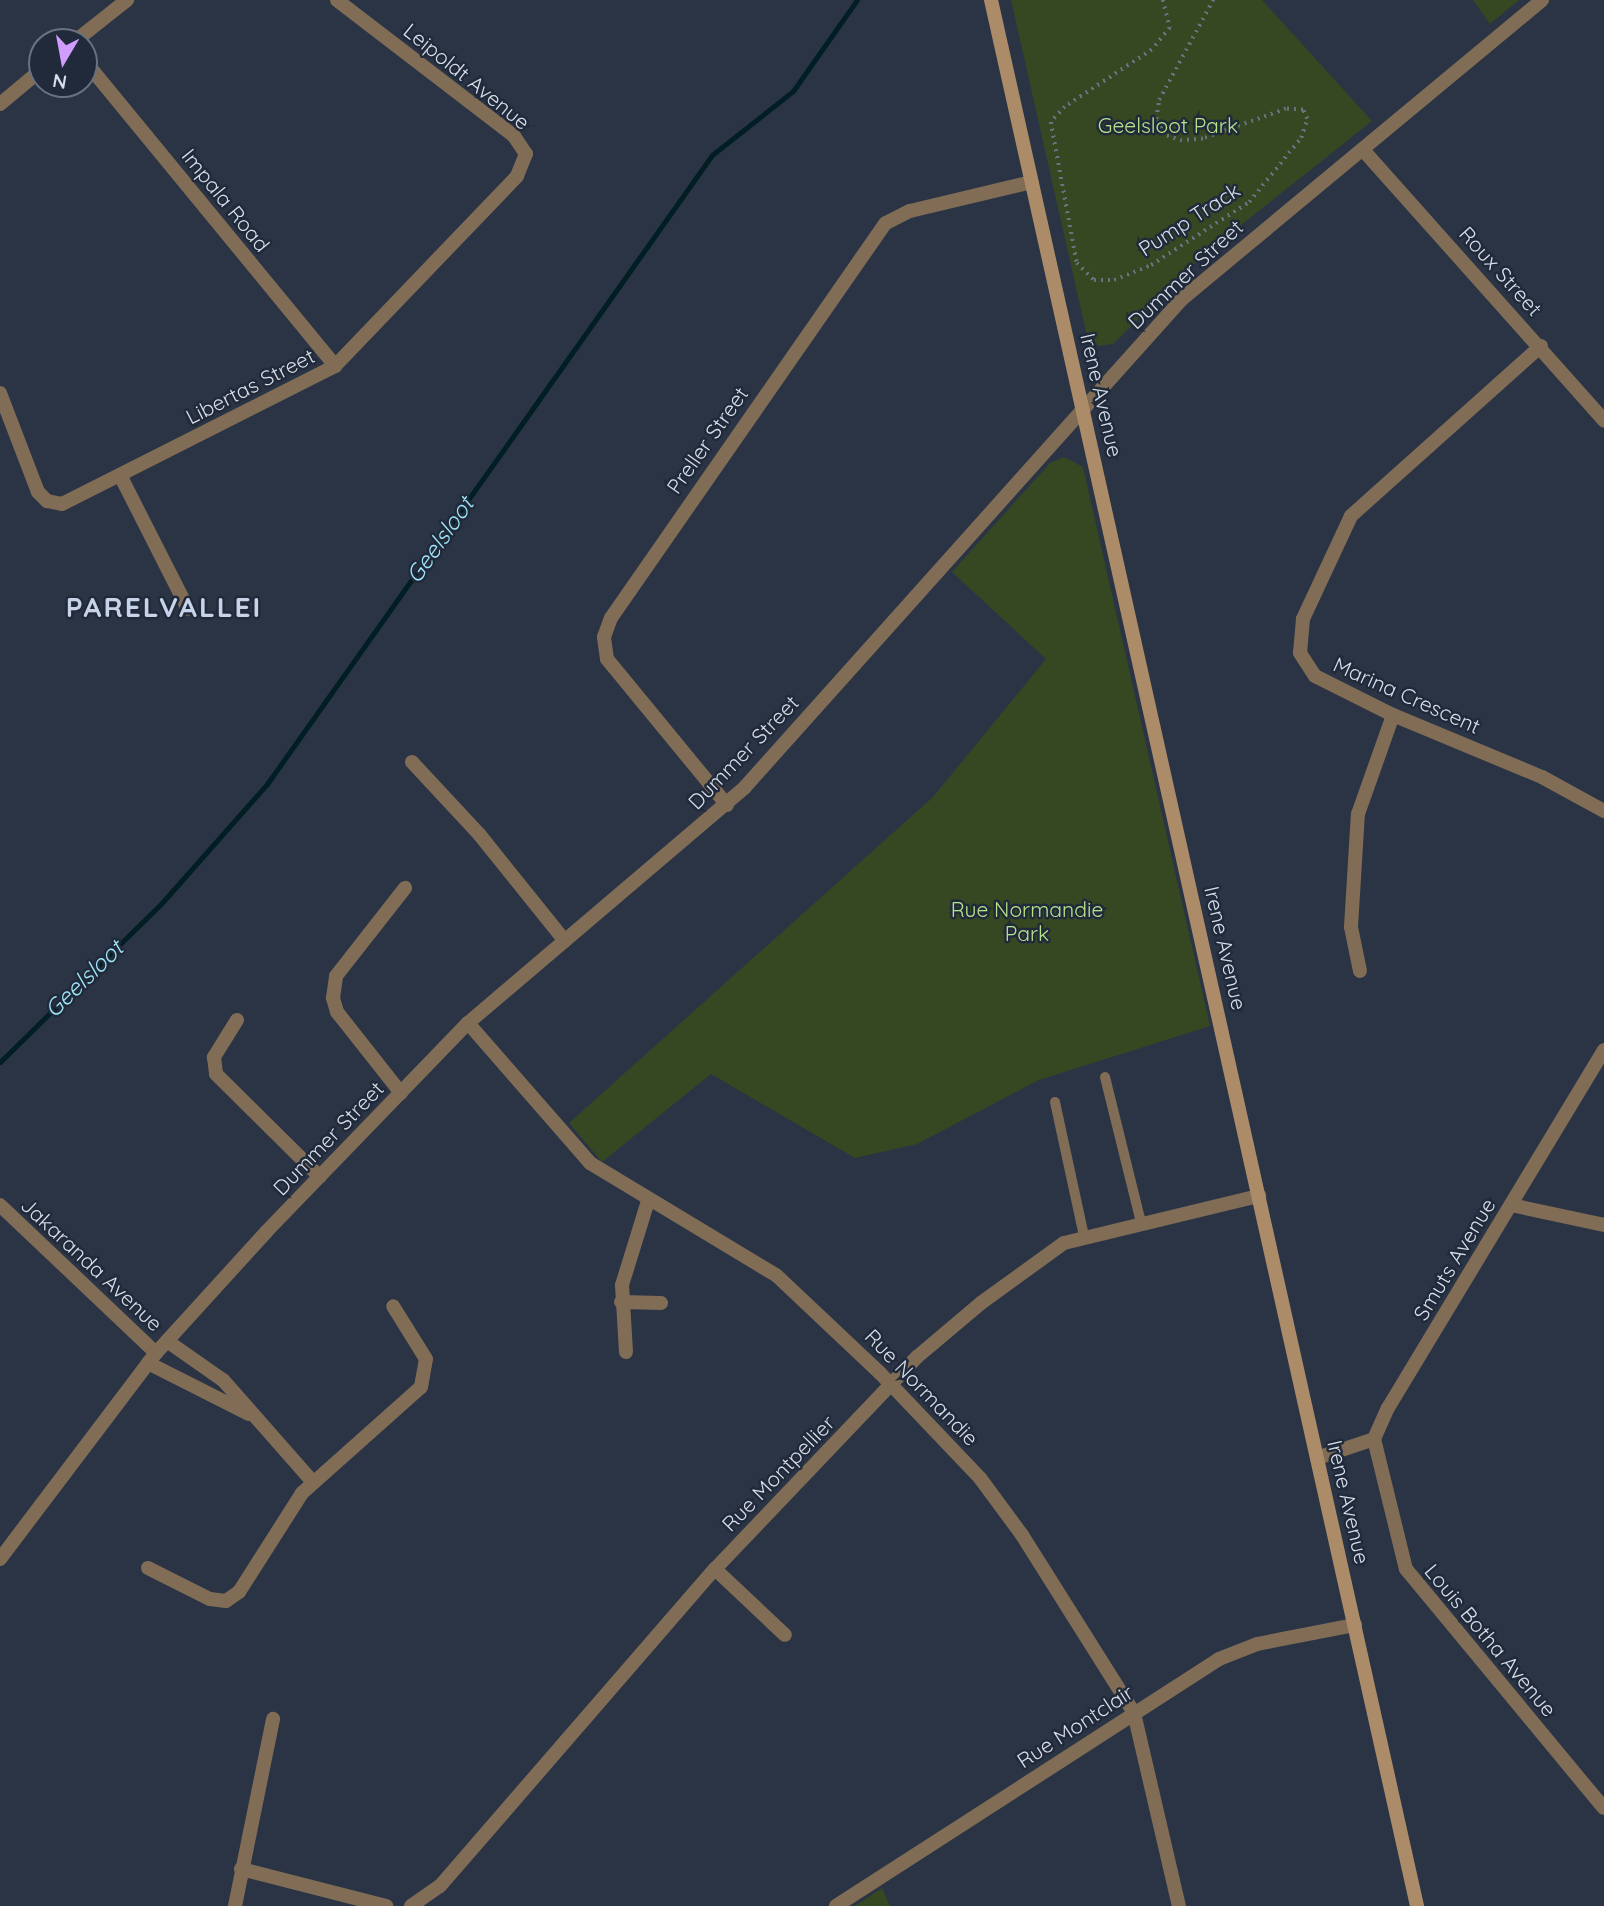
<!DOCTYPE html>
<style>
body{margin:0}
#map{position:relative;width:1604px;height:1906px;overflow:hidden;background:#2a3445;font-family:Quicksand,sans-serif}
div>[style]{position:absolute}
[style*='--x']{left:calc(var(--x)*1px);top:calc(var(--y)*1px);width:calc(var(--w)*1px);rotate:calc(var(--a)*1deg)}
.green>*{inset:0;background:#354822}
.stream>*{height:5px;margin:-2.5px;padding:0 2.5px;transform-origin:2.5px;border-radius:2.5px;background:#011e25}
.path>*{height:3.5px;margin-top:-1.75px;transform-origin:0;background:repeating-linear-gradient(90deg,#697281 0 2px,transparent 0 7px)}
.lane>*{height:10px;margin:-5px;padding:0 5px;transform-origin:5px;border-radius:5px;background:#816d56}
.street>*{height:14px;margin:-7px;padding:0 7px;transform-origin:7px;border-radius:7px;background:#816d56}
.secondary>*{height:14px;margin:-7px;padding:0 7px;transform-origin:7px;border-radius:7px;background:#ac8c68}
span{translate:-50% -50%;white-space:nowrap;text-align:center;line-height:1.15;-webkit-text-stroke:5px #202a3a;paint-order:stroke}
.street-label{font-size:21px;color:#d7dee9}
.park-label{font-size:21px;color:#b6e28a}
.water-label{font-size:23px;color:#a1e6f9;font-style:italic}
.district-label{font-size:28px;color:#c6d3e9;font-weight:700;letter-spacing:2px}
.north{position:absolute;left:28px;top:28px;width:70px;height:70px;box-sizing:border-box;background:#202a3a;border:2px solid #697280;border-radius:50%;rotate:190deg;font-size:19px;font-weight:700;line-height:28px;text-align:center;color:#d7dee9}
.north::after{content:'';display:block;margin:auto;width:24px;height:32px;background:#d09dff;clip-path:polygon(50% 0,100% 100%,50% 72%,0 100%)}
</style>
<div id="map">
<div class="green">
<div style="clip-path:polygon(1011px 0,1262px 0,1372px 121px,1202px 256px,1113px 344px,1099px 346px,1087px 336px)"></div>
<div style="clip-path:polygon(1473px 0,1519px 0,1490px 24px)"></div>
<div style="clip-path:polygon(1064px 457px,1083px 467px,1210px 1026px,1039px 1080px,917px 1144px,855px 1158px,711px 1074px,602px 1162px,569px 1123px,933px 797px,1046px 659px,952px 572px,1050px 463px)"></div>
<div style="clip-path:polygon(882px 1888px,890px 1906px,855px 1906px)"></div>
</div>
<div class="stream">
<div style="--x:0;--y:1062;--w:224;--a:-44.5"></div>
<div style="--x:160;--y:905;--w:162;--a:-48.5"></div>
<div style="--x:267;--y:784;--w:770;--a:-54.72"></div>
<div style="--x:712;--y:155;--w:103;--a:-38.3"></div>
<div style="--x:793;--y:91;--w:111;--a:-54.9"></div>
</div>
<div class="path">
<div style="--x:1163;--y:0;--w:29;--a:76"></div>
<div style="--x:1170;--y:28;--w:28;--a:129"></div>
<div style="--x:1152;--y:50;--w:104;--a:146.8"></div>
<div style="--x:1065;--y:107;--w:21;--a:133"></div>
<div style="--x:1051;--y:122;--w:143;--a:79.6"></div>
<div style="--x:1077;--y:263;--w:24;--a:45"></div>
<div style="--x:1094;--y:280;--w:20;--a:0"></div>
<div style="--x:1114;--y:280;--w:40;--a:-22"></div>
<div style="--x:1151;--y:265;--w:117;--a:-32.7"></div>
<div style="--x:1249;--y:202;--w:82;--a:-50.9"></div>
<div style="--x:1301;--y:138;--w:20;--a:-72"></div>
<div style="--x:1307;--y:119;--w:10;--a:-114"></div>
<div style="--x:1303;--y:110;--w:17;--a:-177"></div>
<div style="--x:1286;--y:109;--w:88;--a:160.1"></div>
<div style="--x:1203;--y:139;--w:21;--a:175"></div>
<div style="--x:1182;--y:141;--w:19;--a:-162"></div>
<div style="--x:1164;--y:135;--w:18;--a:-117"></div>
<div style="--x:1156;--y:119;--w:19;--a:-81"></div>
<div style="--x:1159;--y:100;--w:114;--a:-61.6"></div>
</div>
<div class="lane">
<div style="--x:1105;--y:1077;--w:150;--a:76.1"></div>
<div style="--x:1055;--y:1102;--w:137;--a:77.8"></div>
</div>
<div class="street">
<div style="--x:74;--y:42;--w:68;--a:-38.4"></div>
<div style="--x:84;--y:60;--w:396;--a:50.6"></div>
<div style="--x:0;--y:104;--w:55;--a:-39.8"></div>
<div style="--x:1364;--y:151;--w:361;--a:48.3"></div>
<div style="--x:1541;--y:346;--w:255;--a:138.2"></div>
<div style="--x:1351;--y:516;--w:114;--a:115"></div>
<div style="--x:1303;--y:619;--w:34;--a:95"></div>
<div style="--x:1300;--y:653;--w:27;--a:57"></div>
<div style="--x:1315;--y:676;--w:87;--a:26.6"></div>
<div style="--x:1393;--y:715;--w:161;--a:22.6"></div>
<div style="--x:1542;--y:777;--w:71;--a:28.7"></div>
<div style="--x:0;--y:393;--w:106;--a:69"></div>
<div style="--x:38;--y:492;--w:13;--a:45"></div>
<div style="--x:47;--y:501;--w:15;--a:11"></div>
<div style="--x:62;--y:504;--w:306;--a:-26.8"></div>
<div style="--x:335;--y:366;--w:263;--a:-46.2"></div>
<div style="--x:517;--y:176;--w:24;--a:-68"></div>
<div style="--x:526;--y:154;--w:22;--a:-124"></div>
<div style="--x:514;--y:136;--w:223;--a:-142.5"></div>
<div style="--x:120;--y:475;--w:150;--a:63.1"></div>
<div style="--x:412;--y:762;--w:98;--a:47.1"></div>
<div style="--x:479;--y:834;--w:137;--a:51.2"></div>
<div style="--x:727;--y:805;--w:189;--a:-129.4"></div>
<div style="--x:607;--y:659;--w:22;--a:-98"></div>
<div style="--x:604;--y:637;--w:20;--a:-70"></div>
<div style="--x:611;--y:618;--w:481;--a:-55.2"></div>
<div style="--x:886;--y:223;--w:27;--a:-27"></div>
<div style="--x:910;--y:211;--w:125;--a:-13.4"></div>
<div style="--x:1360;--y:971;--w:45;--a:-101.6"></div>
<div style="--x:1351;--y:927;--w:113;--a:-86.5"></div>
<div style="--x:1358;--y:814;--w:105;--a:-70.5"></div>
<div style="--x:237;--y:1020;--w:44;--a:121.9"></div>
<div style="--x:214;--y:1057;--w:17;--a:83"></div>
<div style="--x:216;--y:1074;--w:146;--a:44.7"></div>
<div style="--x:468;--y:1023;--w:186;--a:48.9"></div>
<div style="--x:590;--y:1163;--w:217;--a:31.1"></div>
<div style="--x:776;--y:1275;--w:143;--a:43.3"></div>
<div style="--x:880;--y:1373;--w:145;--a:46.4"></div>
<div style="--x:980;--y:1478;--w:71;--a:53.6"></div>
<div style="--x:1022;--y:1535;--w:210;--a:57.8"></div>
<div style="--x:1134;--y:1713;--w:198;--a:76.9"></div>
<div style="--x:401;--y:1093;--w:103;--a:-128.3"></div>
<div style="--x:337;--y:1012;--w:15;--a:-106"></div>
<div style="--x:333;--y:998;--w:22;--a:-82"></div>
<div style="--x:336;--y:976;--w:112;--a:-51.9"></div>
<div style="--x:0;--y:1205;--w:215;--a:43.5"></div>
<div style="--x:1511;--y:1205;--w:95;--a:12.1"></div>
<div style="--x:621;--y:1302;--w:40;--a:1.4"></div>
<div style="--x:167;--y:1341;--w:68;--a:34.9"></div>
<div style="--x:223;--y:1380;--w:136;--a:48.6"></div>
<div style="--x:626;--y:1352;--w:67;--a:-93.4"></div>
<div style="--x:622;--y:1285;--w:88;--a:-72.8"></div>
<div style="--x:148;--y:1363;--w:113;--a:26.8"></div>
<div style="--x:1374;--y:1439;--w:134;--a:76.2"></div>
<div style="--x:1406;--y:1569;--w:310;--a:50.4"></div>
<div style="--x:1317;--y:1458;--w:60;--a:-18.4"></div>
<div style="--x:1374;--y:1439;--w:34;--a:-66"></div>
<div style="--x:1388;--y:1408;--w:418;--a:-58.9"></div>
<div style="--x:0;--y:1559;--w:258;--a:-52.9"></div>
<div style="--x:156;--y:1353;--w:164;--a:-47.7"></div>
<div style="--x:266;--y:1232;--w:291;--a:-46"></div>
<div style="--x:468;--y:1023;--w:364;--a:-40.4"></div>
<div style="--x:745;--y:787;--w:655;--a:-48.16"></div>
<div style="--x:1182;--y:299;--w:468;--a:-39.7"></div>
<div style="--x:148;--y:1568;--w:69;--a:26.6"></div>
<div style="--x:210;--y:1599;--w:16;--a:7"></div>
<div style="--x:226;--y:1601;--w:16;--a:-35"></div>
<div style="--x:239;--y:1592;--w:117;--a:-57.5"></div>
<div style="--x:302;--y:1493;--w:159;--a:-41.7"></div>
<div style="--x:421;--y:1387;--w:28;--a:-80"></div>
<div style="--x:426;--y:1359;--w:62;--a:-121.9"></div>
<div style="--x:715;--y:1569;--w:96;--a:43.3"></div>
<div style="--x:241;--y:1869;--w:150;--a:14.3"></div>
<div style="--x:235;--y:1906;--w:191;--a:-78.5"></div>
<div style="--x:411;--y:1906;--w:35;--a:-35"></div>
<div style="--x:440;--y:1886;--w:420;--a:-49.1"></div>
<div style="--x:715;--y:1569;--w:293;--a:-46.4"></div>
<div style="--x:917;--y:1357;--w:84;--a:-40.2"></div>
<div style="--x:981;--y:1303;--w:102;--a:-35.9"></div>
<div style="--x:1064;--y:1243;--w:201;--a:-13.6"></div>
<div style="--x:836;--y:1906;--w:456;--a:-32.8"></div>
<div style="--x:1219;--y:1659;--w:41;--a:-21.5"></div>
<div style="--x:1257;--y:1644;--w:100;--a:-11"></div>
</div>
<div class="secondary">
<div style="--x:991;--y:0;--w:1953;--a:77.4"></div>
</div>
<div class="street-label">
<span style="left:467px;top:76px;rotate:39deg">Leipoldt Avenue</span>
<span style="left:226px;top:200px;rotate:51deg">Impala Road</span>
<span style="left:1189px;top:219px;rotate:-33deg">Pump Track</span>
<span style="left:1501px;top:271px;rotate:48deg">Roux Street</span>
<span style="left:1185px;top:274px;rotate:-43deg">Dummer Street</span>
<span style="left:250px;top:386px;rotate:-27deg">Libertas Street</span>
<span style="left:1102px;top:395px;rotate:77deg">Irene Avenue</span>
<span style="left:707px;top:440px;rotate:-55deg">Preller Street</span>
<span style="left:1407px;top:695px;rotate:24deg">Marina Crescent</span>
<span style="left:743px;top:752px;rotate:-46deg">Dummer Street</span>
<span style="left:1226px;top:948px;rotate:77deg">Irene Avenue</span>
<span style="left:328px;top:1138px;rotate:-46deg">Dummer Street</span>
<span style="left:1454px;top:1259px;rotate:-59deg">Smuts Avenue</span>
<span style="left:92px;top:1264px;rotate:43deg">Jakaranda Avenue</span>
<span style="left:922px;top:1387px;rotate:46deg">Rue Normandie</span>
<span style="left:778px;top:1473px;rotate:-46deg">Rue Montpellier</span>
<span style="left:1349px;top:1502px;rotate:77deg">Irene Avenue</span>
<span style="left:1491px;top:1640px;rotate:50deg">Louis Botha Avenue</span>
<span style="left:1075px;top:1726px;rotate:-33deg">Rue Montclair</span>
</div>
<div class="park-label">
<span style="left:1168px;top:125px">Geelsloot Park</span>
<span style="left:1027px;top:921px">Rue Normandie<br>Park</span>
</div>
<div class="water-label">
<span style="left:440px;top:540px;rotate:-55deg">Geelsloot</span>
<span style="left:84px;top:979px;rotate:-44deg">Geelsloot</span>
</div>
<div class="district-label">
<span style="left:164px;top:607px">PARELVALLEI</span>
</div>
<div class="north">N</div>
</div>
